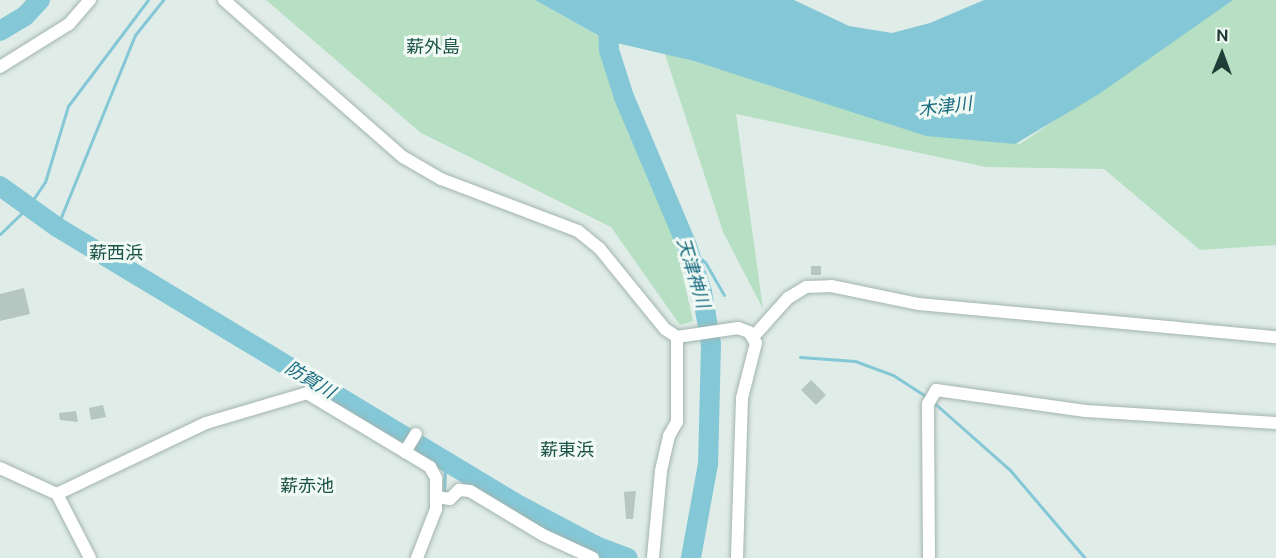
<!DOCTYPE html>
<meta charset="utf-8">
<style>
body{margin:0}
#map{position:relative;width:1276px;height:558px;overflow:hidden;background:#e0ece7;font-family:"Public Sans","Noto Sans JP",sans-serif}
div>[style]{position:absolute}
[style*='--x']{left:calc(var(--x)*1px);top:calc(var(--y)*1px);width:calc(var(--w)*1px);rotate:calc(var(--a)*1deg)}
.green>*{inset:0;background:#b7dfc3}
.water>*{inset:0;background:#84c7d6}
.stream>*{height:3px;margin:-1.5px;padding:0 1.5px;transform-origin:1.5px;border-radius:1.5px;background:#84c7d6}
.river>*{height:20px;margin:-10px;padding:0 10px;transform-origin:10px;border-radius:10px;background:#84c7d6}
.building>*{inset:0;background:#b5c7c0}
.roads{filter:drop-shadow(0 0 2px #a2b4af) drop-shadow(0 0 2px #a2b4af)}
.minor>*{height:12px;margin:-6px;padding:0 6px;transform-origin:6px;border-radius:6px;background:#fff}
span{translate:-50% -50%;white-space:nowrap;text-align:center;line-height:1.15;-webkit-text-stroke:6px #f1f9f5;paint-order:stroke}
.neighbourhood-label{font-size:18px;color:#1a5246}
.water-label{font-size:18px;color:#156a7f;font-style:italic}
.north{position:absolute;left:1192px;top:24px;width:60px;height:60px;-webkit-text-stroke:4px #f1f9f5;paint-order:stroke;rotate:1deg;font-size:16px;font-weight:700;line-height:24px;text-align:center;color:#1f3e37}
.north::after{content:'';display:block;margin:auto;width:21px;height:27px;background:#1f3e37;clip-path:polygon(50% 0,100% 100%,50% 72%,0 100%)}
</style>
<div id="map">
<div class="green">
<div style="clip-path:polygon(266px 0,535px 0,609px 42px,674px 237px,693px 321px,680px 325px,611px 227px,421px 133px)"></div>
<div style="clip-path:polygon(1233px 0,1276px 0,1276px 245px,1200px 250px,1104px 169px,986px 167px,736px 114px,763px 309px,723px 232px,665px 54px,1020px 144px)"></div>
</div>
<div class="water">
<div style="clip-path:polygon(535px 0,794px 0,849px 26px,892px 33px,930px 23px,984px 0,1233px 0,1099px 94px,1015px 144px,926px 136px,694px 61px,608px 41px)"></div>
</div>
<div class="stream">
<div style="--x:57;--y:227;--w:207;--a:-67.9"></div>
<div style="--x:135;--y:35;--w:45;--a:-51.3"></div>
<div style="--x:0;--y:234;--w:39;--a:-44"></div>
<div style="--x:28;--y:207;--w:30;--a:-56"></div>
<div style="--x:45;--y:182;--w:79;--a:-73.2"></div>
<div style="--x:68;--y:106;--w:133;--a:-53"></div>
<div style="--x:687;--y:246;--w:24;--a:42"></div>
<div style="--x:705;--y:262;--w:38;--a:60"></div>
<div style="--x:800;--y:357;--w:55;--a:4.2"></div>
<div style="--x:855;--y:361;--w:40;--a:20.2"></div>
<div style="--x:893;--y:375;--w:40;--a:32.9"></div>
<div style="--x:932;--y:401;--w:104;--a:41.5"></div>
<div style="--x:1010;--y:470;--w:116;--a:49.6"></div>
<div style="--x:444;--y:494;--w:33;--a:-88"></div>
</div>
<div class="river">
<div style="--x:608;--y:0;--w:50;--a:88.9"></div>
<div style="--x:609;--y:50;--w:49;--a:72.3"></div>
<div style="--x:624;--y:97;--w:162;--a:67.1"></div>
<div style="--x:687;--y:246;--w:48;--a:71.9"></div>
<div style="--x:702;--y:292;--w:53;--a:80.2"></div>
<div style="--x:711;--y:344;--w:120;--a:91.4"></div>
<div style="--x:708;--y:464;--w:96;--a:100.3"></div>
<div style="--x:0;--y:31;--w:29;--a:-31"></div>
<div style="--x:25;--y:16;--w:22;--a:-47"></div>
<div style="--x:0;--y:186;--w:70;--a:35.7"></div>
<div style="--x:57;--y:227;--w:535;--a:31.07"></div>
<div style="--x:515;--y:503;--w:92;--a:28"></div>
<div style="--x:596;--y:546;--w:34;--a:21"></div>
</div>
<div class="building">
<div style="clip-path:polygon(811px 266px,821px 266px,821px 275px,811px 275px)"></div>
<div style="clip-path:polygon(24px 288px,30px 314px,0 321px,0 294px)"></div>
<div style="clip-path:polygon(811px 380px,826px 395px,816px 405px,801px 390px)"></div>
<div style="clip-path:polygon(103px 405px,106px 417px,91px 420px,89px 408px)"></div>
<div style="clip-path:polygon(76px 411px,78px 422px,60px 420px,59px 413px)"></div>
<div style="clip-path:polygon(636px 491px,633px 519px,626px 519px,624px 492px)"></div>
</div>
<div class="roads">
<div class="minor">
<div style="--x:224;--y:0;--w:238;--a:41.3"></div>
<div style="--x:403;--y:157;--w:44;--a:30.1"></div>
<div style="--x:441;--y:179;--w:147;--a:20.8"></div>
<div style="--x:578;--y:231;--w:28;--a:39"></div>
<div style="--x:600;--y:249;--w:103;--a:50.9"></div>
<div style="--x:665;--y:329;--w:14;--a:34"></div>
<div style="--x:677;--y:337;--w:85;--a:90"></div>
<div style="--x:677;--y:422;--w:16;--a:120"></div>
<div style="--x:669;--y:436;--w:36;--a:103"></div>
<div style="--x:661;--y:471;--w:87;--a:95.3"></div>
<div style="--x:0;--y:67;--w:81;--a:-31.9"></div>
<div style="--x:69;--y:24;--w:32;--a:-49"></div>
<div style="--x:754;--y:336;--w:51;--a:-48.2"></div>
<div style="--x:788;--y:298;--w:21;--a:-31"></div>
<div style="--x:806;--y:287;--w:25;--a:-2"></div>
<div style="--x:831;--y:286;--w:90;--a:11.6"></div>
<div style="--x:919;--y:304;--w:359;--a:5.3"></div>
<div style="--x:677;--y:337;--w:62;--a:-8.4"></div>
<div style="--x:738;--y:328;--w:12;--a:20"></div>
<div style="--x:749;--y:332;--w:13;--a:58"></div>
<div style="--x:756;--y:343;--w:57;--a:104.3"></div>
<div style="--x:742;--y:398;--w:160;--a:91.8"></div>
<div style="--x:405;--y:452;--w:21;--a:-59"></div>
<div style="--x:0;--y:468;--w:63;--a:24.5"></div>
<div style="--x:57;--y:494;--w:72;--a:62.7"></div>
<div style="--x:57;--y:494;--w:165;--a:-25.5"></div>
<div style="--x:206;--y:423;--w:105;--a:-16.5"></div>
<div style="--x:307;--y:393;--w:144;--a:31"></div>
<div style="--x:430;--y:467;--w:13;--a:61"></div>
<div style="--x:436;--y:478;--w:31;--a:90"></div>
<div style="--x:436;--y:509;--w:53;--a:111.2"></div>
<div style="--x:437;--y:497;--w:13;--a:9"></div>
<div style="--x:450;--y:499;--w:13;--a:-45"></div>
<div style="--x:459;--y:490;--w:11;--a:5"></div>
<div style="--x:470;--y:491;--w:85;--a:31.1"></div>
<div style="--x:543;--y:535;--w:55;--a:24.7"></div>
<div style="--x:929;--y:558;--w:154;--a:-90.4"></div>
<div style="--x:928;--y:404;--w:16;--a:-60"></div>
<div style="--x:936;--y:390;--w:151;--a:8"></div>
<div style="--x:1086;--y:411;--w:190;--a:3.6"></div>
</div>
</div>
<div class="neighbourhood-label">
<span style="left:433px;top:47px">薪外島</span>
<span style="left:116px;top:253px">薪西浜</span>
<span style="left:567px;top:450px">薪東浜</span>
<span style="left:307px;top:486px">薪赤池</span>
</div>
<div class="water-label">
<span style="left:945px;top:107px;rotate:-7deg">木津川</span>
<span style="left:693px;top:273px;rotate:73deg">天津神川</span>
<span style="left:310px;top:380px;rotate:31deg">防賀川</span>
</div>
<div class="north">N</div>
</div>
